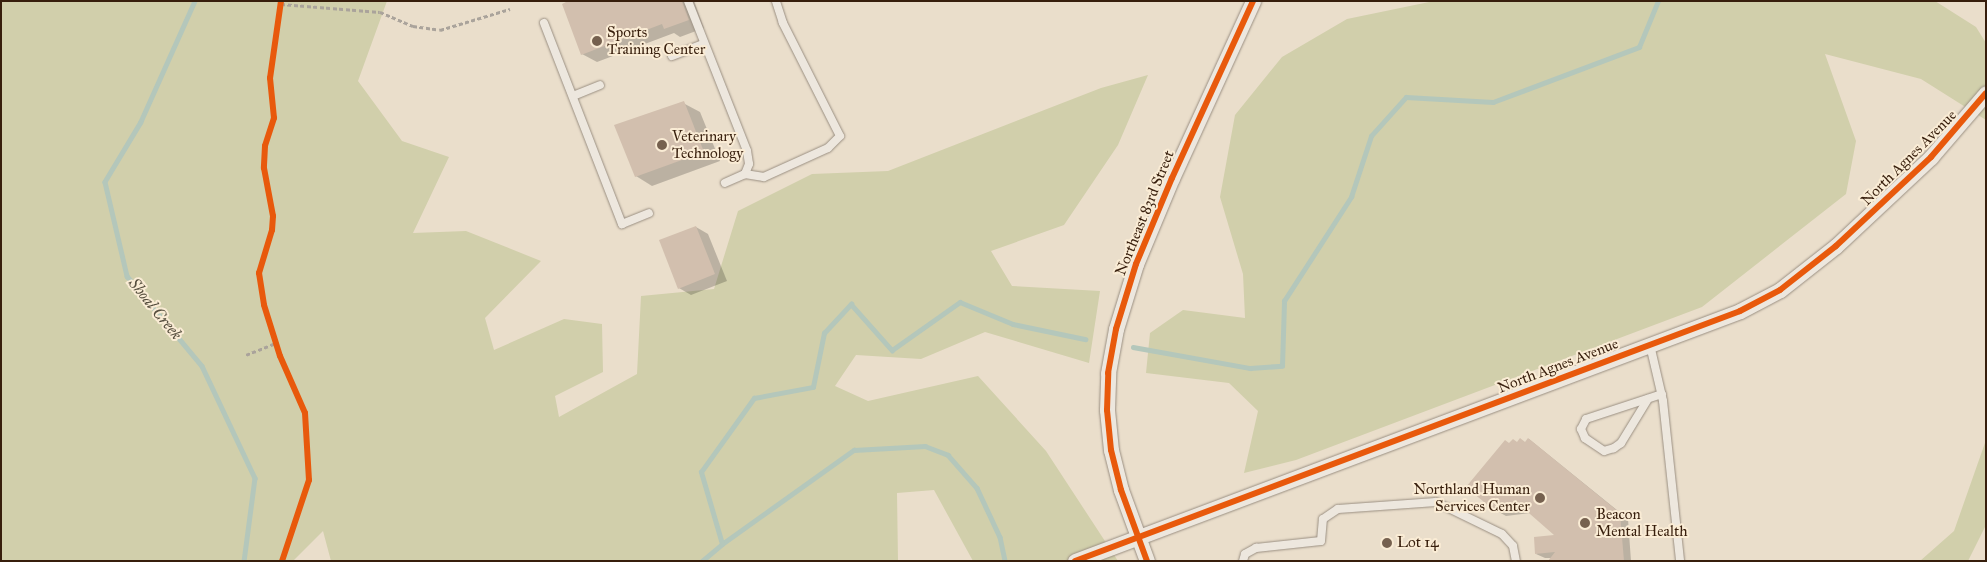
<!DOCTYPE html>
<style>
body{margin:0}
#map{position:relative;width:1987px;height:562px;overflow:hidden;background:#eadecb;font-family:"IM FELL Great Primer",serif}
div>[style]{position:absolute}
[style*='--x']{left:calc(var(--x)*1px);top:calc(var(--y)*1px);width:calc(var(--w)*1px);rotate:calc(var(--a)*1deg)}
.green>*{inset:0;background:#d1cfab}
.shadow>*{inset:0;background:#0003}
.stream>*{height:4.5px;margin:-2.25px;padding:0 2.25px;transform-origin:2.25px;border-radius:2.25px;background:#b4c7bb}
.building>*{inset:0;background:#d2bfae}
.path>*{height:2.5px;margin-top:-1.25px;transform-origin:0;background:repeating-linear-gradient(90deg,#aaa39b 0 4px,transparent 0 6.5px)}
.roads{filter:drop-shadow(0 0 1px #9a8f82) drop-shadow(0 0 1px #9a8f82)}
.service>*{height:8px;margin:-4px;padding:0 4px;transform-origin:4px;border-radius:4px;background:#ede7de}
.minor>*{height:15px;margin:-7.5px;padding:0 7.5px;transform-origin:7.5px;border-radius:7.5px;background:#ede7de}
.cycleway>*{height:6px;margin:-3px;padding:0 3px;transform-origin:3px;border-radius:3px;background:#e8590c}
.dots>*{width:14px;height:14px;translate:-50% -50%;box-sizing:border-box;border:2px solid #faecd5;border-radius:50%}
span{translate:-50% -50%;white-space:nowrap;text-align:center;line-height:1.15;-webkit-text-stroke:4px #faecd5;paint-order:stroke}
.poi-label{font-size:15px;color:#371e0c}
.left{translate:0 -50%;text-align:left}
.right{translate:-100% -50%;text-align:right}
.street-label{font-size:15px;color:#371e0c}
.water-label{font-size:16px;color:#564e3e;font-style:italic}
.frame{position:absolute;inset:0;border:2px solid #371e0c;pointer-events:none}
</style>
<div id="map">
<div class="green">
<div style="clip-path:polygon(1px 1px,387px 1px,358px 81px,402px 141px,449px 157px,413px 233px,466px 231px,541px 261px,485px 318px,494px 350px,564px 319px,602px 324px,603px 372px,555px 396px,559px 417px,637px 374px,641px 296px,714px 289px,738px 211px,812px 174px,888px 171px,1101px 88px,1148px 75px,1118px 145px,1064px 225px,991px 251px,1012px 286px,1100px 291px,1089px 363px,985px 332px,921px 359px,856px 355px,835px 386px,868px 401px,978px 376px,1046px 451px,1118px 561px,973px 561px,934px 490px,897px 493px,898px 561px,331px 561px,323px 531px,293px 561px,1px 561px)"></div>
<div style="clip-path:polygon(1434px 1px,1935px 1px,1976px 27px,1986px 43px,1986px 120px,1921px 79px,1825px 54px,1856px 141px,1846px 194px,1702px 307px,1296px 460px,1244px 473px,1258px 411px,1229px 383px,1146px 373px,1150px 333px,1183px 310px,1245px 318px,1243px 274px,1220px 197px,1235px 115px,1282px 57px,1347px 19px)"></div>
<div style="clip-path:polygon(1986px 440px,1986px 525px,1968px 561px,1920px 561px,1954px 531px)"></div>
</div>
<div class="shadow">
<div style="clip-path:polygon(572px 1px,694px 1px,704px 28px,680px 37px,674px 33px,597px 62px,582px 54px)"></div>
<div style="clip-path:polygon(683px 103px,700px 112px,720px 161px,652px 186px,636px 176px)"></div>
<div style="clip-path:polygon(696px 227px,708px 234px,727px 281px,691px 295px,679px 288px)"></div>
<div style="clip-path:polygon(1529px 439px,1628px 519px,1631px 561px,1550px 561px,1553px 558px,1545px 558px,1536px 554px,1557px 536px,1530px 513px,1506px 516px,1497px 511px,1510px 444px,1526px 443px)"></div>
</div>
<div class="stream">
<div style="--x:195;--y:1;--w:133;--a:114.1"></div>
<div style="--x:141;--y:122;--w:70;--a:121"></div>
<div style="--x:105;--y:182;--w:97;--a:76.8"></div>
<div style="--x:127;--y:276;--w:117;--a:50.2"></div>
<div style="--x:202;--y:366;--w:124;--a:64.7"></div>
<div style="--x:255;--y:478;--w:84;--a:97.5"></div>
<div style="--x:1133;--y:347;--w:119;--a:10.2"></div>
<div style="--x:1250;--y:368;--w:32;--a:-4"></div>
<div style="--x:1282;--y:366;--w:65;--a:-88.2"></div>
<div style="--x:1284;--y:301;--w:124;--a:-57.2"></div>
<div style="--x:1351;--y:197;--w:64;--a:-71.8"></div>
<div style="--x:1371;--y:136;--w:52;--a:-48.1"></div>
<div style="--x:1406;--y:97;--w:87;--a:3.3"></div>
<div style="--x:1493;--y:102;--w:156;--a:-20.6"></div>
<div style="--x:1639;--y:47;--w:50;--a:-67.6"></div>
<div style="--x:722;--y:544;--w:162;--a:-35.5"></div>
<div style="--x:854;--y:450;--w:71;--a:-3.2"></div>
<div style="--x:925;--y:446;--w:25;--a:21"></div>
<div style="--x:948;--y:455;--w:44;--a:48.7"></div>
<div style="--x:977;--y:488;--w:54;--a:64.9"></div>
<div style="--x:1000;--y:537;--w:25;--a:78"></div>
<div style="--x:702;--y:561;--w:26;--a:-40"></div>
<div style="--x:722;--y:544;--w:75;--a:-106.3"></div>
<div style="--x:701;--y:472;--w:91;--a:-54.4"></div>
<div style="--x:754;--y:398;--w:60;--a:-10.6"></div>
<div style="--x:813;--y:387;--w:55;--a:-78.5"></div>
<div style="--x:824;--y:333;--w:40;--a:-47"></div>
<div style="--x:851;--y:304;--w:62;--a:48.3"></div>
<div style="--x:892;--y:350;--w:83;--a:-35.2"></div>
<div style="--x:960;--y:302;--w:57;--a:22.5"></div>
<div style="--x:1013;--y:324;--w:74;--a:11.8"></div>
</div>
<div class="building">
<div style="clip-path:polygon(568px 1px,682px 1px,689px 20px,664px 29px,662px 24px,581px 55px,562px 4px)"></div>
<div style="clip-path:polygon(684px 101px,704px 152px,635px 177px,614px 125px)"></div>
<div style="clip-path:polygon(696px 226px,715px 274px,678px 289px,659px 240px)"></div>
<div style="clip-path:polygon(1520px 438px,1525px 442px,1528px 438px,1620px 513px,1624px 561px,1548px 561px,1555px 552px,1535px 554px,1534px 537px,1554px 535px,1523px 508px,1496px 512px,1466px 487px,1505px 440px,1509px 443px,1513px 439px,1517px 442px)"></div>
</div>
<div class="path">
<div style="--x:281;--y:4;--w:99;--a:4.6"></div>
<div style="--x:380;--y:12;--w:36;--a:23"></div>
<div style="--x:413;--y:26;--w:27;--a:8"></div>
<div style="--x:440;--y:30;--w:73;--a:-16.7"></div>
<div style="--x:246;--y:355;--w:32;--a:-22"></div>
</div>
<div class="roads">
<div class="service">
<div style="--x:688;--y:1;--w:161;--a:68.5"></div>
<div style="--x:747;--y:151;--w:13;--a:81"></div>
<div style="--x:749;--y:164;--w:11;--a:112"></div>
<div style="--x:745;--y:174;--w:22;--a:156"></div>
<div style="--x:544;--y:23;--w:216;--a:68.8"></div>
<div style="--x:622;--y:224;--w:29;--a:-22"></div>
<div style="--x:672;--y:56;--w:34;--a:-21"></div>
<div style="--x:573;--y:96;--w:29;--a:-22"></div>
<div style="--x:745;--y:174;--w:19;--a:9"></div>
<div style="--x:764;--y:177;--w:70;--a:-24.4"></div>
<div style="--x:828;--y:148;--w:17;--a:-45"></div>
<div style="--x:840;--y:136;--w:127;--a:-116.8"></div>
<div style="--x:783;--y:23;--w:23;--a:-108"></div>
<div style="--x:1650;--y:345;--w:57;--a:76.9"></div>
<div style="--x:1663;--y:401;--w:161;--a:83.9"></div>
<div style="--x:1648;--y:399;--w:52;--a:121.5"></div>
<div style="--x:1621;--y:443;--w:9;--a:144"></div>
<div style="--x:1614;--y:448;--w:10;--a:163"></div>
<div style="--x:1604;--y:451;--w:23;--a:-146"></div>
<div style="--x:1585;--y:438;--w:10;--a:-114"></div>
<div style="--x:1581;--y:429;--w:11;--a:-63"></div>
<div style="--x:1586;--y:419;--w:80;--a:-18.2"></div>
<div style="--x:1243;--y:561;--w:7;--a:-74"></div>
<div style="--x:1245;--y:554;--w:13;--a:-29"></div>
<div style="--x:1256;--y:548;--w:65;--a:-6.1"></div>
<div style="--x:1321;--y:541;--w:22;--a:-85"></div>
<div style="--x:1323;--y:519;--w:18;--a:-34"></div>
<div style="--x:1338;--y:509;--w:98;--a:-4.1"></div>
<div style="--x:1436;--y:502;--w:73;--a:25.9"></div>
<div style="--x:1502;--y:534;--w:16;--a:47"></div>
<div style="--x:1513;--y:546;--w:15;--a:79"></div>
</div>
<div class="minor">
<div style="--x:1075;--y:561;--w:710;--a:-20.6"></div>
<div style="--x:1740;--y:311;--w:45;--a:-27.7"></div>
<div style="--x:1780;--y:290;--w:71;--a:-38.2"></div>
<div style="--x:1836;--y:246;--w:130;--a:-43.1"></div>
<div style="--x:1931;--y:157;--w:84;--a:-49.3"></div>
<div style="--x:1147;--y:561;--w:76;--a:-110.1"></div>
<div style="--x:1121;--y:490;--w:41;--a:-104"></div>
<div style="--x:1111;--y:450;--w:40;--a:-95.7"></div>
<div style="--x:1107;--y:410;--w:37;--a:-88"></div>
<div style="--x:1108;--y:373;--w:45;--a:-79.7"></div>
<div style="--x:1116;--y:329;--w:68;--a:-72.9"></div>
<div style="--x:1136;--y:264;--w:93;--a:-67.3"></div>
<div style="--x:1172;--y:178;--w:195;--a:-65.4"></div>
</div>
</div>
<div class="cycleway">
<div style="--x:281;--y:1;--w:78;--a:98.1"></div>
<div style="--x:270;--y:78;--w:40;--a:84.3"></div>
<div style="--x:274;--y:118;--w:29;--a:108"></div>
<div style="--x:265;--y:146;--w:22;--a:93"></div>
<div style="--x:264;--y:168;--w:49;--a:79.4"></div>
<div style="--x:273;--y:216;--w:14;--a:94"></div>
<div style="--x:272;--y:230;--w:45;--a:106.8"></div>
<div style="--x:259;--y:273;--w:32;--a:81"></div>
<div style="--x:264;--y:305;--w:53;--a:72.6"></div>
<div style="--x:280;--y:356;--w:62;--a:66.3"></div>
<div style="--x:305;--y:413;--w:67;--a:86.6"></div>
<div style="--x:309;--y:480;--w:85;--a:108.4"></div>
<div style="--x:1075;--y:561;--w:710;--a:-20.6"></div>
<div style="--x:1740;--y:311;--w:45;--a:-27.7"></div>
<div style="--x:1780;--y:290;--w:71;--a:-38.2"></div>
<div style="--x:1836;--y:246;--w:130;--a:-43.1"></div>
<div style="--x:1931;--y:157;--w:84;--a:-49.3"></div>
<div style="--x:1147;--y:561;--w:76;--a:-110.1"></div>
<div style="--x:1121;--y:490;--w:41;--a:-104"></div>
<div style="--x:1111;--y:450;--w:40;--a:-95.7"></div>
<div style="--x:1107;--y:410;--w:37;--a:-88"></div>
<div style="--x:1108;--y:373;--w:45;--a:-79.7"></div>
<div style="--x:1116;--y:329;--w:68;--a:-72.9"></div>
<div style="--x:1136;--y:264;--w:93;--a:-67.3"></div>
<div style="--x:1172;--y:178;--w:195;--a:-65.4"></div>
</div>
<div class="dots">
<div style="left:597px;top:41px;background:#76614f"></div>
<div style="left:662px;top:145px;background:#76614f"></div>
<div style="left:1540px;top:498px;background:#76614f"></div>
<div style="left:1585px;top:523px;background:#76614f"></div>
<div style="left:1387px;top:543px;background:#76614f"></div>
</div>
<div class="poi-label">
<span class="left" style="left:607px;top:41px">Sports<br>Training Center</span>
<span class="left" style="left:672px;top:145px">Veterinary<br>Technology</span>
<span class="right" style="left:1530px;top:498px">Northland Human<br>Services Center</span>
<span class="left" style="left:1596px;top:523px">Beacon<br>Mental Health</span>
<span class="left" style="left:1397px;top:543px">Lot 14</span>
</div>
<div class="street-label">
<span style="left:1909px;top:158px;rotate:-45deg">North Agnes Avenue</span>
<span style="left:1145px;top:213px;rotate:-68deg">Northeast 83rd Street</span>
<span style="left:1558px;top:366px;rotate:-21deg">North Agnes Avenue</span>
</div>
<div class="water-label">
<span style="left:155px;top:309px;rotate:51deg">Shoal Creek</span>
</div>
<div class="frame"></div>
</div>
